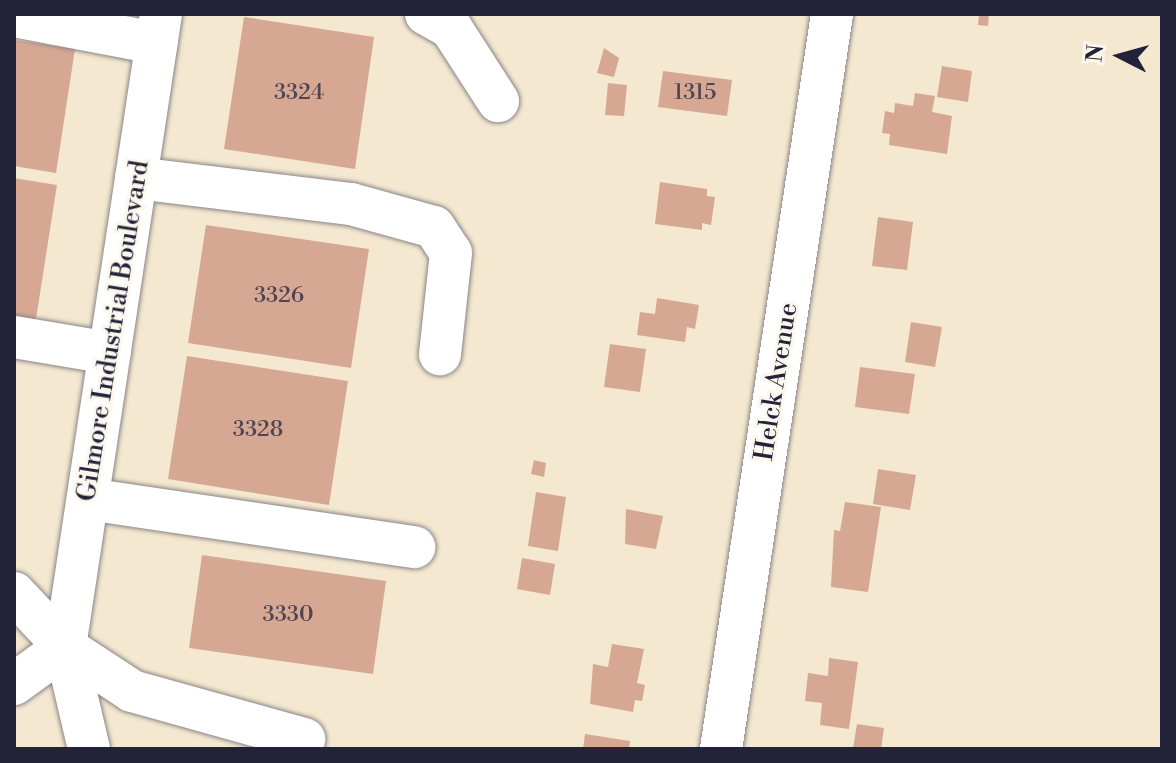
<!DOCTYPE html>
<style>
body{margin:0}
#map{position:relative;width:1176px;height:763px;overflow:hidden;background:#f4e8d0;font-family:"Libre Bodoni",serif}
div>[style]{position:absolute}
[style*='--x']{left:calc(var(--x)*1px);top:calc(var(--y)*1px);width:calc(var(--w)*1px);rotate:calc(var(--a)*1deg)}
.building>*{inset:0;background:#d6a893}
.roads{filter:drop-shadow(0 0 2px #8b8586) drop-shadow(0 0 2px #8b8586)}
.minor>*{height:42px;margin:-21px;padding:0 21px;transform-origin:21px;border-radius:21px;background:#fff}
span{translate:-50% -50%;white-space:nowrap;text-align:center;line-height:1.15;-webkit-text-stroke:6px #fbf7ec;paint-order:stroke}
.number-label{font-size:22px;color:#4f4451}
.number-label span{-webkit-text-stroke-width:0}
.street-label{font-size:26px;color:#22223b}
.frame{position:absolute;inset:0;border:16px solid #22223b;pointer-events:none}
.north{position:absolute;left:1080px;top:16px;width:80px;height:80px;-webkit-text-stroke:6px #fbf7ec;paint-order:stroke;rotate:276deg;font-size:22px;font-weight:700;line-height:32px;text-align:center;color:#22223b}
.north::after{content:'';display:block;margin:auto;width:28px;height:36px;background:#22223b;clip-path:polygon(50% 0,100% 100%,50% 72%,0 100%)}
</style>
<div id="map">
<div class="building">
<div style="clip-path:polygon(979px 14px,989px 14px,988px 26px,978px 25px)"></div>
<div style="clip-path:polygon(244px 17px,374px 37px,355px 169px,224px 149px)"></div>
<div style="clip-path:polygon(14px 40px,75px 49px,56px 173px,14px 166px)"></div>
<div style="clip-path:polygon(604px 48px,619px 58px,614px 77px,597px 73px)"></div>
<div style="clip-path:polygon(942px 66px,972px 71px,968px 102px,937px 97px)"></div>
<div style="clip-path:polygon(663px 71px,732px 80px,727px 116px,658px 107px)"></div>
<div style="clip-path:polygon(608px 83px,627px 85px,624px 116px,605px 115px)"></div>
<div style="clip-path:polygon(915px 93px,935px 96px,932px 112px,952px 116px,947px 154px,889px 145px,890px 134px,882px 133px,885px 111px,894px 113px,895px 103px,913px 106px)"></div>
<div style="clip-path:polygon(14px 178px,57px 185px,36px 319px,14px 316px)"></div>
<div style="clip-path:polygon(660px 182px,707px 189px,707px 196px,715px 197px,711px 225px,702px 223px,702px 230px,655px 224px)"></div>
<div style="clip-path:polygon(878px 217px,913px 222px,907px 270px,872px 266px)"></div>
<div style="clip-path:polygon(206px 225px,369px 249px,351px 368px,188px 343px)"></div>
<div style="clip-path:polygon(657px 298px,699px 305px,695px 329px,687px 327px,685px 342px,637px 335px,640px 312px,655px 314px)"></div>
<div style="clip-path:polygon(911px 322px,942px 327px,935px 367px,905px 362px)"></div>
<div style="clip-path:polygon(610px 344px,646px 349px,640px 392px,604px 387px)"></div>
<div style="clip-path:polygon(187px 356px,348px 381px,329px 505px,168px 479px)"></div>
<div style="clip-path:polygon(860px 367px,915px 374px,909px 414px,855px 407px)"></div>
<div style="clip-path:polygon(534px 460px,546px 463px,544px 477px,531px 474px)"></div>
<div style="clip-path:polygon(878px 469px,916px 475px,910px 510px,873px 504px)"></div>
<div style="clip-path:polygon(536px 492px,566px 497px,558px 551px,528px 546px)"></div>
<div style="clip-path:polygon(845px 502px,881px 507px,868px 592px,831px 587px,834px 530px,840px 531px)"></div>
<div style="clip-path:polygon(626px 509px,663px 516px,656px 549px,625px 544px)"></div>
<div style="clip-path:polygon(202px 555px,386px 581px,373px 674px,189px 648px)"></div>
<div style="clip-path:polygon(522px 558px,555px 564px,550px 595px,517px 589px)"></div>
<div style="clip-path:polygon(612px 644px,644px 649px,637px 683px,645px 685px,642px 701px,635px 700px,633px 712px,590px 704px,593px 664px,608px 667px)"></div>
<div style="clip-path:polygon(829px 658px,858px 662px,849px 729px,820px 725px,822px 703px,805px 701px,808px 673px,828px 676px)"></div>
<div style="clip-path:polygon(857px 724px,884px 728px,881px 749px,853px 749px)"></div>
<div style="clip-path:polygon(585px 734px,630px 741px,629px 749px,583px 749px)"></div>
</div>
<div class="roads">
<div class="minor">
<div style="--x:426;--y:14;--w:29;--a:29"></div>
<div style="--x:451;--y:28;--w:87;--a:57.2"></div>
<div style="--x:14;--y:16;--w:145;--a:10.8"></div>
<div style="--x:136;--y:178;--w:217;--a:6.9"></div>
<div style="--x:351;--y:204;--w:86;--a:15.5"></div>
<div style="--x:434;--y:227;--w:31;--a:57"></div>
<div style="--x:451;--y:253;--w:102;--a:96.2"></div>
<div style="--x:14;--y:337;--w:97;--a:9.5"></div>
<div style="--x:88;--y:499;--w:330;--a:8.4"></div>
<div style="--x:14;--y:593;--w:74;--a:46.6"></div>
<div style="--x:65;--y:647;--w:80;--a:33.3"></div>
<div style="--x:132;--y:691;--w:179;--a:15.6"></div>
<div style="--x:14;--y:684;--w:63;--a:-36"></div>
<div style="--x:89;--y:749;--w:105;--a:-103.2"></div>
<div style="--x:65;--y:647;--w:640;--a:-81.38"></div>
<div style="--x:721;--y:749;--w:743;--a:-81.41"></div>
</div>
</div>
<div class="number-label">
<span style="left:299px;top:93px">3324</span>
<span style="left:695px;top:93px">1315</span>
<span style="left:279px;top:296px">3326</span>
<span style="left:258px;top:430px">3328</span>
<span style="left:288px;top:615px">3330</span>
</div>
<div class="street-label">
<span style="left:114px;top:331px;rotate:-81deg">Gilmore Industrial Boulevard</span>
<span style="left:777px;top:382px;rotate:-81deg">Helck Avenue</span>
</div>
<div class="frame"></div>
<div class="north">N</div>
</div>
